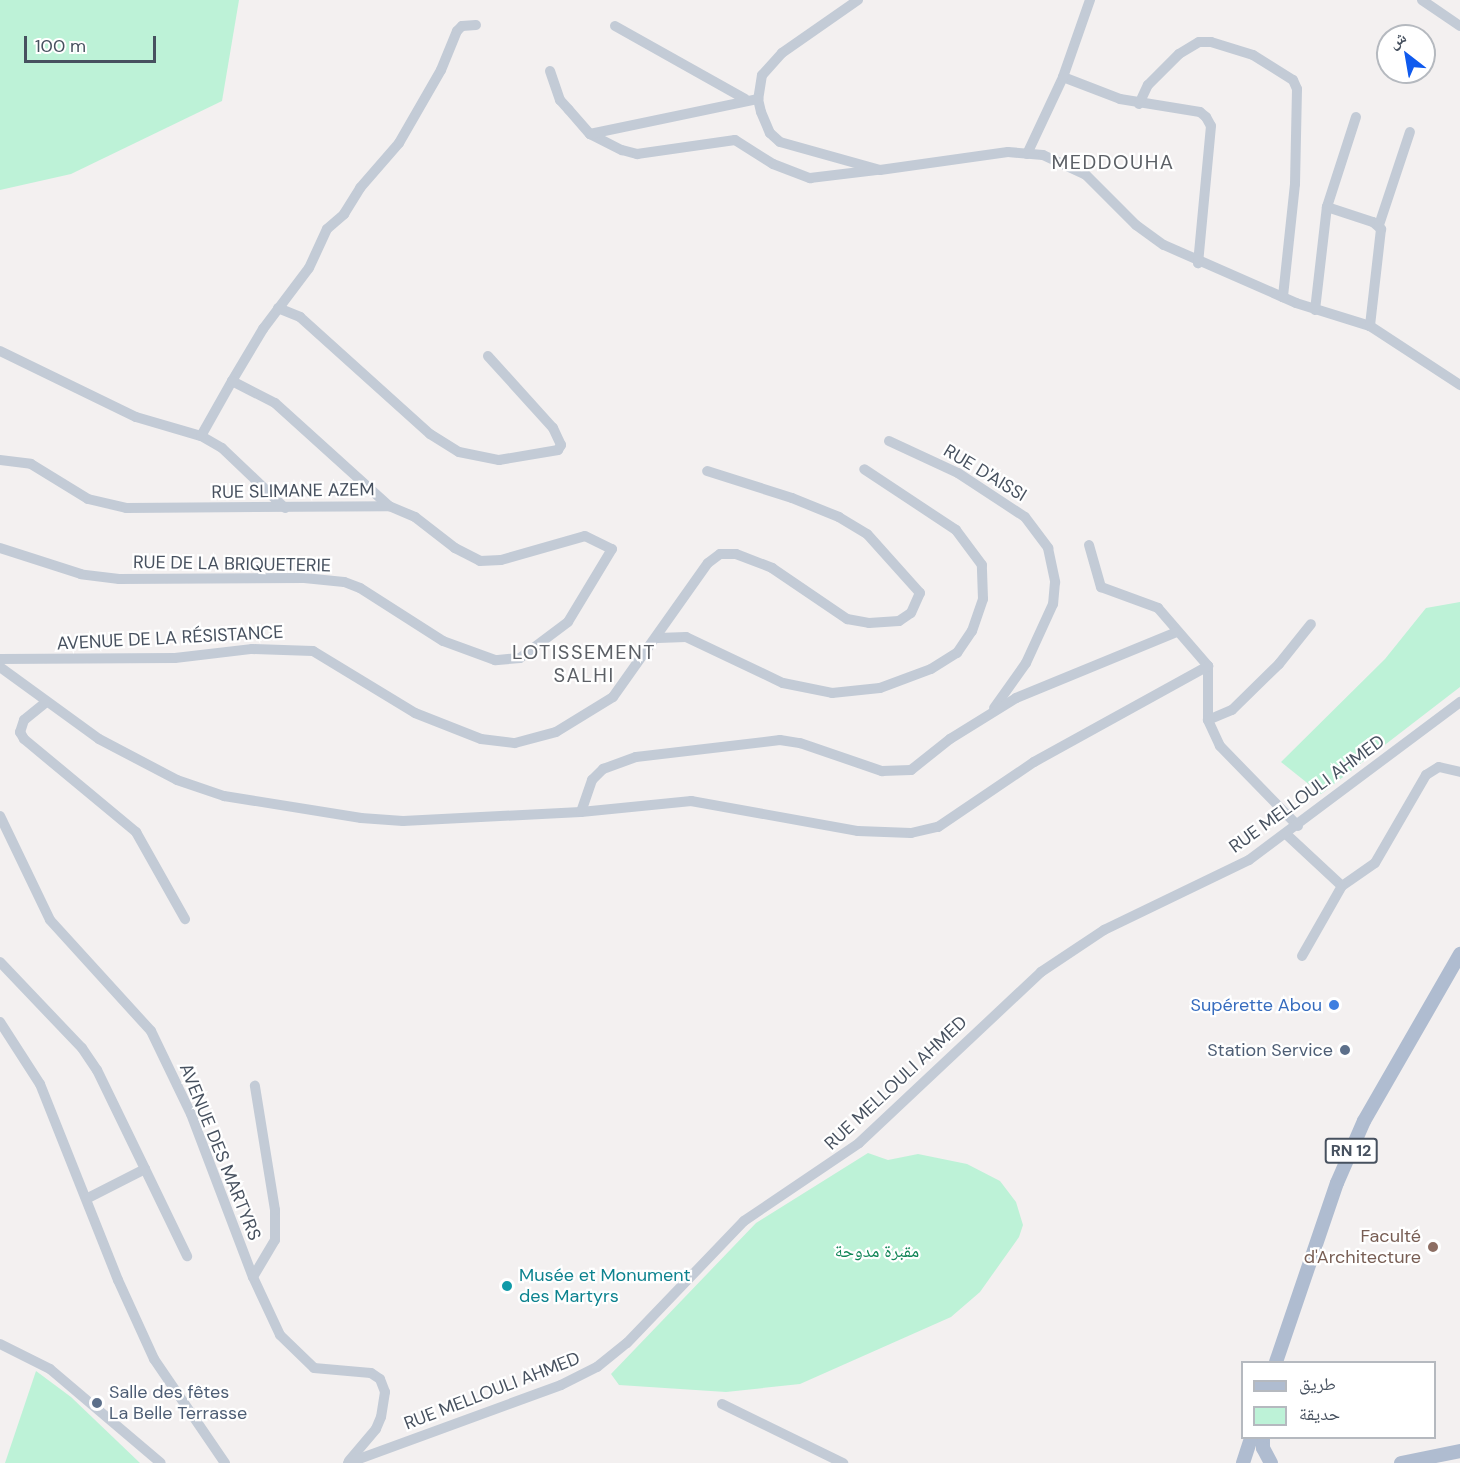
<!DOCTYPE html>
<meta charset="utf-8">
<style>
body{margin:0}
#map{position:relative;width:1460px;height:1463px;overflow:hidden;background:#f3f0f0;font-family:"DM Sans","Noto Naskh Arabic",sans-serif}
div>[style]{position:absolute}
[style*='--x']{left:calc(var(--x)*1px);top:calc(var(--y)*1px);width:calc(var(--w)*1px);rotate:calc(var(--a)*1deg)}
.green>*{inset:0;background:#bdf2d7}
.minor>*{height:10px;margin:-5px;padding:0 5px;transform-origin:5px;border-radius:5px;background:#c3cbd6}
.major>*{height:14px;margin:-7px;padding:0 7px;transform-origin:7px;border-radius:7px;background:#afbcd0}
.dots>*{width:16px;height:16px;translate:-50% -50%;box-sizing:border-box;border:3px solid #fff;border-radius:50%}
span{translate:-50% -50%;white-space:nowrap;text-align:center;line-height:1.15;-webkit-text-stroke:4.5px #fff;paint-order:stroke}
.shield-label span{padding:2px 4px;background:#fff;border:2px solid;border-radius:4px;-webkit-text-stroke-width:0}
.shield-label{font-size:16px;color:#47515f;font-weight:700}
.street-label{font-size:18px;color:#47515f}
.shop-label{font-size:18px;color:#366cbe}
.right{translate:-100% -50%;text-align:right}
.service-label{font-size:18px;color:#4e5e75}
.left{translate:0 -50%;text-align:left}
.education-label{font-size:18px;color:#785e54}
.park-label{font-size:18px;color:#128658}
.culture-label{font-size:18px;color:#0d838f}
.neighbourhood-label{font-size:20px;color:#5c6066;letter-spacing:1.5px}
.legend{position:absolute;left:1241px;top:1361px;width:195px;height:78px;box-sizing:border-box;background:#fff;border:2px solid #b5b9bf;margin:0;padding:8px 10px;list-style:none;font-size:18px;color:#47515f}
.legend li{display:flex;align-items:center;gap:12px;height:30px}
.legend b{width:30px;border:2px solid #b5b9bf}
.north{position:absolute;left:1376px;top:24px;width:60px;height:60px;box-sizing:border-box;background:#fff;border:2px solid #b5b9bf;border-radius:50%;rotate:329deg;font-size:16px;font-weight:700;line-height:24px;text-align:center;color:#47515f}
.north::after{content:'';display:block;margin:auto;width:21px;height:27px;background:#0f5aee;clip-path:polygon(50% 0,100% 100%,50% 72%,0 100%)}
.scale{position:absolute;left:24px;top:36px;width:132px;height:27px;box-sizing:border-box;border:3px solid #47515f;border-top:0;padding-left:8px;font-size:18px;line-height:21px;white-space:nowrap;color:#47515f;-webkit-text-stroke:4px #fff;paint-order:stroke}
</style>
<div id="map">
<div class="green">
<div style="clip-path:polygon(0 0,239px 0,222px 101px,71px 174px,0 190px)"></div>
<div style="clip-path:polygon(1460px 602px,1460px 687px,1321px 794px,1281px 762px,1385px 659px,1426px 608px)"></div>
<div style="clip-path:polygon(868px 1153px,888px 1160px,918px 1154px,967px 1164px,1000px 1181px,1016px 1202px,1023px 1225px,1019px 1237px,980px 1292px,951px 1317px,800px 1384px,726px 1392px,619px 1385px,611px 1374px,756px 1223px)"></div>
<div style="clip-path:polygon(36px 1371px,71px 1397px,140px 1463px,5px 1463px)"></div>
</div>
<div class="minor">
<div style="--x:858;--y:0;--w:93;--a:145.1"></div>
<div style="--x:782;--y:53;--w:30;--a:132"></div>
<div style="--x:762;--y:75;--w:24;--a:99"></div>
<div style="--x:758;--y:99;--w:13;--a:77"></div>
<div style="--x:761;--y:112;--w:23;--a:67"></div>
<div style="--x:770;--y:133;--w:13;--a:42"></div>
<div style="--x:780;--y:142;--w:104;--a:15.6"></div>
<div style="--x:880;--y:170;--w:129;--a:-8"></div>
<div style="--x:1008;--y:152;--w:35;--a:5"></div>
<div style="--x:1043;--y:155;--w:47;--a:24.9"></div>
<div style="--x:1086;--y:175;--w:71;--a:45"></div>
<div style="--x:1136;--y:225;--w:34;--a:36"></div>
<div style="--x:1164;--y:245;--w:144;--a:23.7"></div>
<div style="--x:1296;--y:303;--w:77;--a:17.3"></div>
<div style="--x:1370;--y:326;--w:108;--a:33.2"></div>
<div style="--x:1422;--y:0;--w:46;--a:34.4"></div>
<div style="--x:615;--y:26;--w:149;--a:29.3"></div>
<div style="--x:550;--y:71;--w:31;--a:71"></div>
<div style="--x:560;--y:100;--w:13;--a:48"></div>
<div style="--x:569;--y:110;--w:32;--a:49"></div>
<div style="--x:590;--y:134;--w:36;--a:27"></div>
<div style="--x:622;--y:150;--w:16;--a:15"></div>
<div style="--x:637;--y:154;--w:99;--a:-8.1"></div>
<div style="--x:735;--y:140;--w:45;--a:32.3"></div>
<div style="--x:773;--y:164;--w:40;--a:21"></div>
<div style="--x:810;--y:178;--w:67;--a:-6.8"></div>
<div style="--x:1063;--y:77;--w:61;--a:21.1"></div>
<div style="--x:1120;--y:99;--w:81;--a:9.2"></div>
<div style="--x:1200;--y:112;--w:8;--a:40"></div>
<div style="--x:1206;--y:117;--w:10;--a:61"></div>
<div style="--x:1211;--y:126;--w:138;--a:95.4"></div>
<div style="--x:1139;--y:104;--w:21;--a:-65"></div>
<div style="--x:1148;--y:85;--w:44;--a:-45"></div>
<div style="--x:1179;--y:54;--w:23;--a:-31"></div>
<div style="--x:1199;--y:42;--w:12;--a:0"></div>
<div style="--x:1211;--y:42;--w:44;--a:17.2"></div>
<div style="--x:1253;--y:55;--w:47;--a:32"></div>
<div style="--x:1293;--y:80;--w:10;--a:66"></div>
<div style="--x:1297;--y:89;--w:95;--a:91.2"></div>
<div style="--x:1295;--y:184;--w:114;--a:96.1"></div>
<div style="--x:1356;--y:117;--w:95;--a:107.9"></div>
<div style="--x:1327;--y:207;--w:48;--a:18.1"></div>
<div style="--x:1373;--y:222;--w:11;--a:41"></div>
<div style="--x:1381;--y:229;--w:98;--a:96.5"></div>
<div style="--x:590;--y:134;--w:172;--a:-11.8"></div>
<div style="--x:1027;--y:154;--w:85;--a:-64.9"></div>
<div style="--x:1063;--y:77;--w:82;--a:-70.7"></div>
<div style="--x:1379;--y:225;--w:98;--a:-71.6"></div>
<div style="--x:278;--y:308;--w:24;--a:22"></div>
<div style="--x:300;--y:317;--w:175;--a:42"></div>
<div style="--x:430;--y:434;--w:34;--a:32"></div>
<div style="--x:459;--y:452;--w:41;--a:11.3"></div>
<div style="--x:499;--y:460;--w:60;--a:-9.6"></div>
<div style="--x:558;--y:450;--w:6;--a:-59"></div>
<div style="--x:561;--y:445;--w:19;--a:-115"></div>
<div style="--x:553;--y:428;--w:97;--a:-132.1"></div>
<div style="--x:1315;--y:310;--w:104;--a:-83.4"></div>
<div style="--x:0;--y:351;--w:151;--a:25.9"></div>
<div style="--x:136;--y:417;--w:68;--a:16.3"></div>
<div style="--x:232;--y:381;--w:61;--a:-59.2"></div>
<div style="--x:263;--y:329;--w:76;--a:-53"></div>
<div style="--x:309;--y:268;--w:43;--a:-65.2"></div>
<div style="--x:327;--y:229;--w:23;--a:-41"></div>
<div style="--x:344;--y:214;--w:31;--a:-58"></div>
<div style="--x:360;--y:188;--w:60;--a:-49.1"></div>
<div style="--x:399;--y:143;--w:84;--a:-60.1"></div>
<div style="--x:441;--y:70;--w:42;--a:-67.7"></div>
<div style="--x:457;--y:31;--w:7;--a:-45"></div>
<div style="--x:462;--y:26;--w:14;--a:-4"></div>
<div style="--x:889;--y:441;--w:76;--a:24.9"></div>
<div style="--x:958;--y:473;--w:80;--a:33.3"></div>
<div style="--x:1025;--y:517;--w:39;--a:53"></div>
<div style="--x:1048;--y:548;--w:35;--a:78"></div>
<div style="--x:1055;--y:582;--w:22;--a:95"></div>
<div style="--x:1053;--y:604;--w:65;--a:114.6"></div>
<div style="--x:1026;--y:663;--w:55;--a:125.4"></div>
<div style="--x:0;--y:460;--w:31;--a:7"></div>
<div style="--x:31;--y:464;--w:67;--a:31.6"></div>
<div style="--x:88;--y:499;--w:39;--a:13"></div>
<div style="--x:126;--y:508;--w:263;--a:-0.4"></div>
<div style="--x:389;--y:506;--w:28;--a:23"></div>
<div style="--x:415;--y:517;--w:51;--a:37.8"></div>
<div style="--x:455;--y:548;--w:28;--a:27"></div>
<div style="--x:480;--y:561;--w:21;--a:-3"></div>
<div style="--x:501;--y:560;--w:87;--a:-15.9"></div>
<div style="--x:585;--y:536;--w:30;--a:26"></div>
<div style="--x:612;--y:549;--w:85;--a:121.1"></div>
<div style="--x:568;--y:622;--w:60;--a:143.1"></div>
<div style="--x:520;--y:658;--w:25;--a:175"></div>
<div style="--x:495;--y:660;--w:55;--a:-159.9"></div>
<div style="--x:443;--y:641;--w:98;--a:-147.4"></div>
<div style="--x:360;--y:588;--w:17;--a:-159"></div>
<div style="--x:344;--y:582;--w:40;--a:-174.3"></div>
<div style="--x:304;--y:578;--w:185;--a:179.7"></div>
<div style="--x:119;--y:579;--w:38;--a:-173"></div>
<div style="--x:81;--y:574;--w:85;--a:-162.2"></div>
<div style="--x:285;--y:508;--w:87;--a:-136.4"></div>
<div style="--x:222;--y:448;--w:24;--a:-150"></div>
<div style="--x:201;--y:436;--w:63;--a:-60.6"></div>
<div style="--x:232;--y:381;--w:48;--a:27.1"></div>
<div style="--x:275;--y:403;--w:154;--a:42.1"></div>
<div style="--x:1089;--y:545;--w:44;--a:74.1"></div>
<div style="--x:1101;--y:587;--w:61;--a:20.2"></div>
<div style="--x:1158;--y:608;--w:77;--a:49.2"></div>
<div style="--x:1208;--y:666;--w:54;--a:90"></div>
<div style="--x:658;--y:638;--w:28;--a:-2"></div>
<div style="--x:686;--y:637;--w:107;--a:25.4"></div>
<div style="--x:783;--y:683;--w:50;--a:11.5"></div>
<div style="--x:832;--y:693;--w:48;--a:-5.9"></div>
<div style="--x:880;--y:688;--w:54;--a:-20.4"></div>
<div style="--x:931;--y:669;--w:31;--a:-32"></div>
<div style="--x:957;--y:653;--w:27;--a:-56"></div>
<div style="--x:972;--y:631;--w:34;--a:-71"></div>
<div style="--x:983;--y:599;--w:34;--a:-92"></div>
<div style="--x:982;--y:565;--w:44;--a:-126.6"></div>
<div style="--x:956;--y:530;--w:110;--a:-146.5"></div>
<div style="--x:0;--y:659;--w:175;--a:-0.3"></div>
<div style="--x:175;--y:658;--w:78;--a:-6.7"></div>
<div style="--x:252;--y:649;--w:61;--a:1.9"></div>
<div style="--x:313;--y:651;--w:119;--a:31.3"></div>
<div style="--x:415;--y:713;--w:71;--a:21.5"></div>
<div style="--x:481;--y:739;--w:34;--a:7"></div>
<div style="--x:515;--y:743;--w:42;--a:-15"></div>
<div style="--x:556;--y:732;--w:67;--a:-31.6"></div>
<div style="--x:613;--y:697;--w:164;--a:-54.7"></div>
<div style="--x:708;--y:563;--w:15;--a:-37"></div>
<div style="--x:720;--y:554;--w:16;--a:0"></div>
<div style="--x:736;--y:554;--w:39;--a:21"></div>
<div style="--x:772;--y:568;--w:91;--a:34.2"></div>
<div style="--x:847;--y:619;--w:22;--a:10"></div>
<div style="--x:869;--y:623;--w:30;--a:-4"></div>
<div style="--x:899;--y:621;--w:14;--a:-34"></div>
<div style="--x:911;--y:613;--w:22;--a:-66"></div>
<div style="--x:920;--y:593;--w:79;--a:-131.9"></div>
<div style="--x:867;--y:534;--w:33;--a:-149"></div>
<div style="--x:839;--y:517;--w:51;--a:-158"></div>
<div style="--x:792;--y:498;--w:89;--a:-162.4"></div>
<div style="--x:0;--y:667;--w:122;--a:36"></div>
<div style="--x:99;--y:739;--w:88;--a:27.7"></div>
<div style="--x:177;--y:780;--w:50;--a:18.8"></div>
<div style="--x:224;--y:796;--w:139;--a:9.1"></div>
<div style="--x:361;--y:818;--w:42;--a:4.1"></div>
<div style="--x:403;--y:821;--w:178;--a:-2.9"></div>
<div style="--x:581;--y:812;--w:111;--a:-5.7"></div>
<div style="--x:691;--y:801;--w:170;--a:10.2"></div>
<div style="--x:858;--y:831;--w:53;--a:2.2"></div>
<div style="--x:911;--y:833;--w:28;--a:-13"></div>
<div style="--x:938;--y:827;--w:116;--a:-34.1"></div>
<div style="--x:1034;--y:762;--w:199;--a:-28.9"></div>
<div style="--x:45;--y:703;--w:27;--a:141"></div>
<div style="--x:24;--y:720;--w:13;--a:108"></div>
<div style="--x:20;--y:732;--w:8;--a:60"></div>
<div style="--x:24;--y:739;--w:146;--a:39.7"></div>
<div style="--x:136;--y:832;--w:100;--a:60.6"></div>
<div style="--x:581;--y:812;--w:34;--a:-71"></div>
<div style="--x:592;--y:780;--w:16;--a:-45"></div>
<div style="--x:603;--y:769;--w:35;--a:-20"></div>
<div style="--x:636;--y:757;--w:145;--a:-6.7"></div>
<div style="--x:780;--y:740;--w:20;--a:9"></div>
<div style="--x:800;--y:743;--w:87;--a:18.9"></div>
<div style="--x:882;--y:771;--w:29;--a:-2"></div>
<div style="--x:911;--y:770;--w:50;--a:-38.5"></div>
<div style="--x:950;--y:739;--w:78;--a:-31.8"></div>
<div style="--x:1016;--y:698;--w:174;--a:-22.3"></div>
<div style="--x:0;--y:816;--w:115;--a:64.3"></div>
<div style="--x:50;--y:920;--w:150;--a:47.7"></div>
<div style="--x:151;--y:1031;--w:92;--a:64.3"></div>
<div style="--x:191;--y:1114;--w:174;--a:69.2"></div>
<div style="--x:253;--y:1277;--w:64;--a:65"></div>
<div style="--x:280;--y:1335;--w:47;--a:44.1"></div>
<div style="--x:314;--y:1368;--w:57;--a:5"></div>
<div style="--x:371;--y:1373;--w:11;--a:34"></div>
<div style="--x:380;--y:1379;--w:14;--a:69"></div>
<div style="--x:385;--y:1392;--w:25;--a:99"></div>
<div style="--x:381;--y:1417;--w:13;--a:113"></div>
<div style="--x:376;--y:1429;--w:42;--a:130.2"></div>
<div style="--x:1298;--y:826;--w:112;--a:-134.3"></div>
<div style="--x:1220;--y:746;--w:29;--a:-115"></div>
<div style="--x:1208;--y:720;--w:26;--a:-23"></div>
<div style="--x:1232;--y:710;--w:66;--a:-44.4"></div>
<div style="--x:1279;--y:664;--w:51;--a:-51.3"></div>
<div style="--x:1286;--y:834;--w:76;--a:42.9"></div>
<div style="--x:1342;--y:886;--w:40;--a:-34.9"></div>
<div style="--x:1375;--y:863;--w:102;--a:-59.9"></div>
<div style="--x:1426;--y:775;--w:15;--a:-32"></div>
<div style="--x:1439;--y:767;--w:22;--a:13"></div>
<div style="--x:1302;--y:956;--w:81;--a:-60.3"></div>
<div style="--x:0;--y:962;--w:119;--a:46.4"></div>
<div style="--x:82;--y:1048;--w:27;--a:56"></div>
<div style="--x:97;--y:1070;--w:110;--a:64.1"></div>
<div style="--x:145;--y:1169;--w:64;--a:153"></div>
<div style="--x:0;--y:1022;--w:74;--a:57.2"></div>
<div style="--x:40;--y:1084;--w:211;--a:68.3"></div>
<div style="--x:118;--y:1280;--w:87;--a:65.5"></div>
<div style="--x:154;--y:1359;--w:126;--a:55.7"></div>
<div style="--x:145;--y:1169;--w:97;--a:64.2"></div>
<div style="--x:253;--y:1277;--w:43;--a:-59.3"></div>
<div style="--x:275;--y:1240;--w:30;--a:-90"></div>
<div style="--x:275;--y:1210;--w:126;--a:-99.2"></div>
<div style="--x:0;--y:1344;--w:56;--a:26.6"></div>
<div style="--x:50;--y:1369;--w:145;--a:40.3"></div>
<div style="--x:722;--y:1404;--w:135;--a:26"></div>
<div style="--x:348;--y:1463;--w:227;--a:-20.1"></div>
<div style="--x:561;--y:1385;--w:40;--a:-26.6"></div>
<div style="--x:597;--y:1367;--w:38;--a:-39"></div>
<div style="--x:627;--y:1343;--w:169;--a:-46.2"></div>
<div style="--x:744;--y:1221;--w:139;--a:-34.1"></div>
<div style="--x:859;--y:1143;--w:250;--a:-43.2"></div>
<div style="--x:1041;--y:972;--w:76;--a:-33.7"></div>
<div style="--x:1104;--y:930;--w:161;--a:-25.8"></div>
<div style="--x:1249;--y:860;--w:264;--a:-36.8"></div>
</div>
<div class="major">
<div style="--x:1276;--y:1362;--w:189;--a:-71.2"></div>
<div style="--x:1337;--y:1183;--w:68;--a:-66.5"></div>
<div style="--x:1364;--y:1121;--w:193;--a:-60.1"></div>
<div style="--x:1263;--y:1438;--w:10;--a:90"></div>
<div style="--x:1263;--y:1448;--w:17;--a:62"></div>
<div style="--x:1243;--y:1463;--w:26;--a:-72"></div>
<div style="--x:1401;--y:1463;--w:60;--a:-11.5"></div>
</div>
<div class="dots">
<div style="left:1334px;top:1005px;background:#3f7fe0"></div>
<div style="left:1345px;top:1050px;background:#5c6f8a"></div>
<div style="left:1433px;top:1247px;background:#8d6e63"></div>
<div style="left:507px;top:1286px;background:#0f9aa8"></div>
<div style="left:97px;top:1403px;background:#5c6f8a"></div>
</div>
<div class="shield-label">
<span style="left:1351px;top:1151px">RN 12</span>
</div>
<div class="street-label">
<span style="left:985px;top:473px;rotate:31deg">RUE D'AISSI</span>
<span style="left:293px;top:491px;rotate:-1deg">RUE SLIMANE AZEM</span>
<span style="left:232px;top:564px;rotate:1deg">RUE DE LA BRIQUETERIE</span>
<span style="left:170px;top:638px;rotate:-3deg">AVENUE DE LA RÉSISTANCE</span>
<span style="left:1307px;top:794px;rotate:-36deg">RUE MELLOULI AHMED</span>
<span style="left:896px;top:1083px;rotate:-43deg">RUE MELLOULI AHMED</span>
<span style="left:220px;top:1152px;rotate:68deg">AVENUE DES MARTYRS</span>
<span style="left:492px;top:1391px;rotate:-21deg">RUE MELLOULI AHMED</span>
</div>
<div class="shop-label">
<span class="right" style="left:1322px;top:1005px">Supérette Abou</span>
</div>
<div class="service-label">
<span class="right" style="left:1333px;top:1050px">Station Service</span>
<span class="left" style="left:109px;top:1403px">Salle des fêtes<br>La Belle Terrasse</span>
</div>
<div class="education-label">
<span class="right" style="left:1421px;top:1247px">Faculté<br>d'Architecture</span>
</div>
<div class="park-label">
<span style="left:877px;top:1251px">مقبرة مدوحة</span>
</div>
<div class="culture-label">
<span class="left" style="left:519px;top:1286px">Musée et Monument<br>des Martyrs</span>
</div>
<div class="neighbourhood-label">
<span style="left:1113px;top:162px">MEDDOUHA</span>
<span style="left:584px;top:664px">LOTISSEMENT<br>SALHI</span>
</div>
<ul class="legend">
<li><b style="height:8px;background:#afbcd0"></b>طريق</li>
<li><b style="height:16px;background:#bdf2d7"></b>حديقة</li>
</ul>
<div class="north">ش</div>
<div class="scale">100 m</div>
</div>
